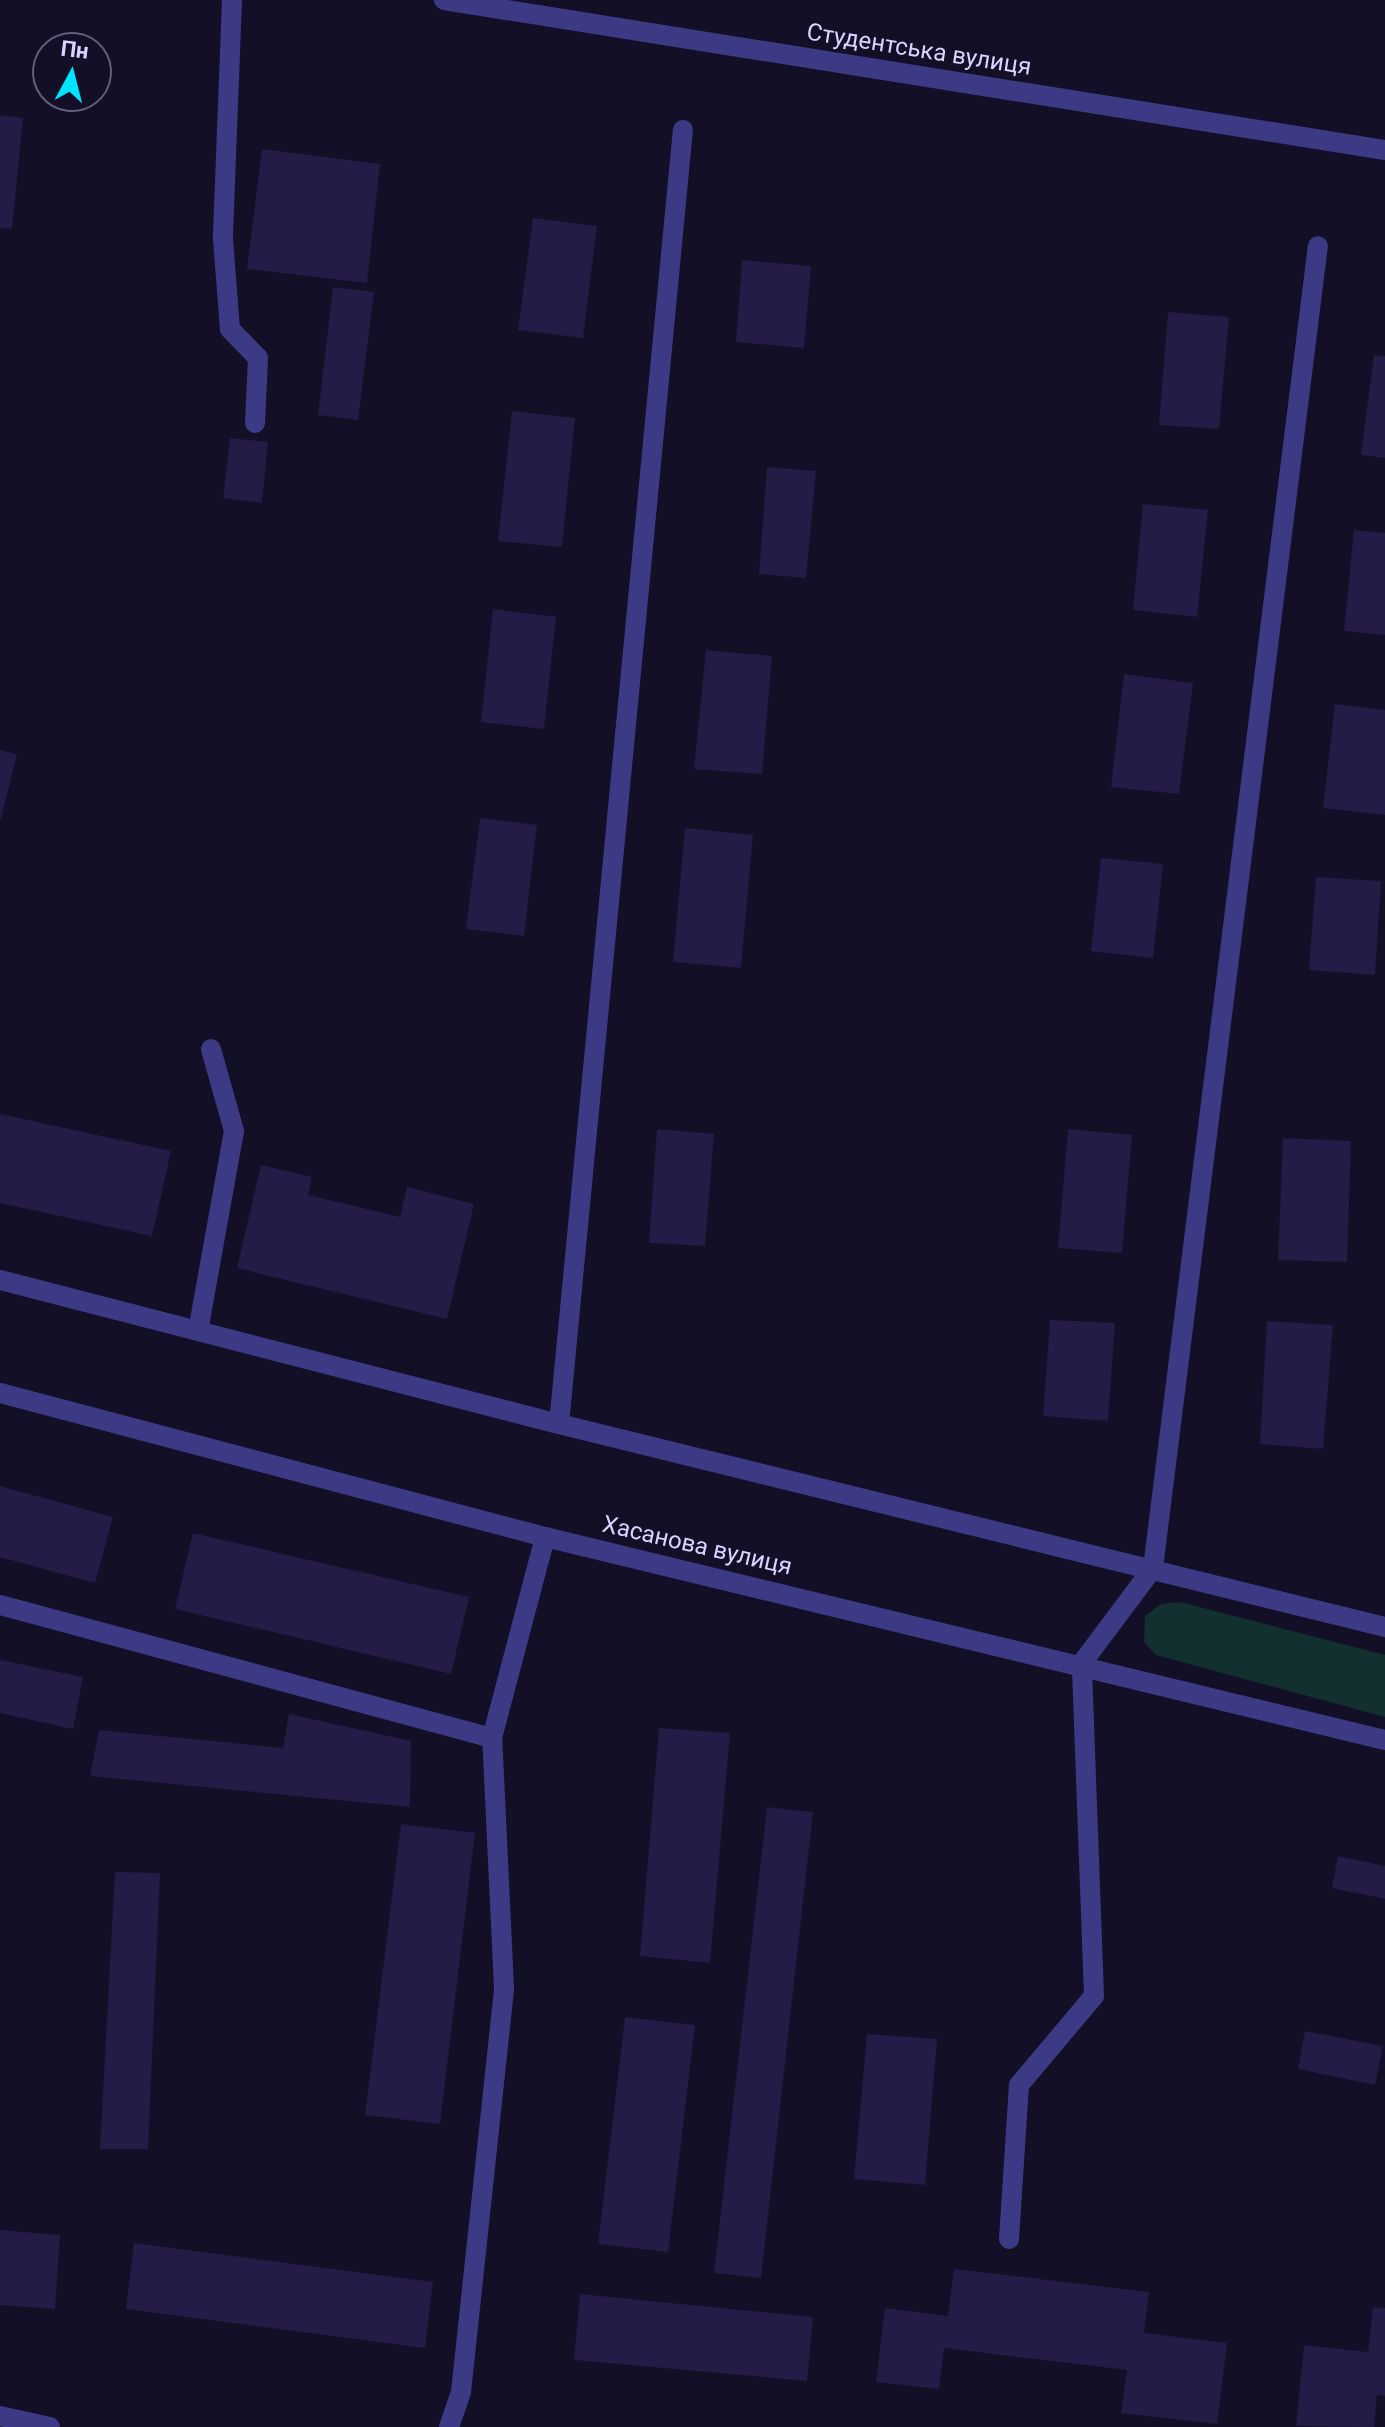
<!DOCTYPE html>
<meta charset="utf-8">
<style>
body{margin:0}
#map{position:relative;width:1385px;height:2427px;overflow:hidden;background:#130f26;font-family:Roboto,sans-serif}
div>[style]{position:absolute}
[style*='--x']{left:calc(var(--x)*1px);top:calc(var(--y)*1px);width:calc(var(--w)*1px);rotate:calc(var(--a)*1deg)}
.green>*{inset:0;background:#12302f}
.building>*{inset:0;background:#241b47}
.lane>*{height:20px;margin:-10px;padding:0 10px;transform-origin:10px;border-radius:10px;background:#3d3a85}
.street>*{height:20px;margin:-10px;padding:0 10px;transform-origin:10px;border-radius:10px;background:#3d3a85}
span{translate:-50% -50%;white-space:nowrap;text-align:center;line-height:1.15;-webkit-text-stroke:6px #130f26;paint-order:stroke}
.street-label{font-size:24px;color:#d9d4ff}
.north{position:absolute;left:32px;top:32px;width:80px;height:80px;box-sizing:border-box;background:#130f26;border:2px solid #625e7d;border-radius:50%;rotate:7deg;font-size:22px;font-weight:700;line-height:32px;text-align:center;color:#d9d4ff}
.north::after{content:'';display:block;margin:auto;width:28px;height:36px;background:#00e5ff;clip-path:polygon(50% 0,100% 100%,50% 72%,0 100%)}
</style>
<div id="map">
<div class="green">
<div style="clip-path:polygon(1180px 1602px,1385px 1655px,1385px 1717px,1156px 1655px,1144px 1642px,1145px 1616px,1161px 1604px)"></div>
</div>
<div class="building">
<div style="clip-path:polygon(0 115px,23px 118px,12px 229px,0 228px)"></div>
<div style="clip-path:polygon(262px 149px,380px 164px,367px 283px,247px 269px)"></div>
<div style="clip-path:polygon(533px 218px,597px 226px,583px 338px,518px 330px)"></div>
<div style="clip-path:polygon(742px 260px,811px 266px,804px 348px,736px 342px)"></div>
<div style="clip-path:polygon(333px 287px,374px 292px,358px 420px,318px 415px)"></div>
<div style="clip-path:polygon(1168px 312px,1229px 317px,1219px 429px,1159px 425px)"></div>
<div style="clip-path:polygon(1374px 355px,1385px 356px,1385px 458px,1361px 455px)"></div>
<div style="clip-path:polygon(512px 411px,575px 418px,562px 547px,498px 541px)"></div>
<div style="clip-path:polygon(230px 438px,268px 442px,262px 503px,223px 498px)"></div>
<div style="clip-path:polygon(767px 467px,816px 471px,806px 578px,759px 574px)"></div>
<div style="clip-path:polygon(1143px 504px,1208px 510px,1197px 617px,1133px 610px)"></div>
<div style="clip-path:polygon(1354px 530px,1385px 533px,1385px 635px,1344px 631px)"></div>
<div style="clip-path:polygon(493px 609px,556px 617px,544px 729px,481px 722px)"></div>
<div style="clip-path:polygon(706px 650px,772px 656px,762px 774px,694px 769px)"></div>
<div style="clip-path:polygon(1124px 674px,1193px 683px,1179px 794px,1111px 787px)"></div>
<div style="clip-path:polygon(1335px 704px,1385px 710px,1385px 815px,1323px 808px)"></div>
<div style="clip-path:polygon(0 750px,17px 754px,1px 819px,0 819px)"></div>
<div style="clip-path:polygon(480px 818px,537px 825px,524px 936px,466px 929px)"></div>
<div style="clip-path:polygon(685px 828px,753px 835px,741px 968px,673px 962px)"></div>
<div style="clip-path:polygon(1101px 858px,1163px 864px,1153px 958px,1091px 951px)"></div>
<div style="clip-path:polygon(1316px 877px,1381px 881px,1375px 975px,1309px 970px)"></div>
<div style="clip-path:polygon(0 1114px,171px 1151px,152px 1236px,0 1203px)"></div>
<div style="clip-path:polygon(657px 1129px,714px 1134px,705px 1246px,649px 1243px)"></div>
<div style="clip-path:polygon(1068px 1129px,1132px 1135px,1122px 1253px,1058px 1248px)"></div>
<div style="clip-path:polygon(1283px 1138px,1351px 1141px,1347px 1262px,1278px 1260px)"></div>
<div style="clip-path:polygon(261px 1165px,312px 1177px,308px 1195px,400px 1217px,407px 1187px,474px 1204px,447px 1319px,237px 1268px)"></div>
<div style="clip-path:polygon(1050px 1320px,1115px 1323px,1108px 1421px,1043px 1416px)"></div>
<div style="clip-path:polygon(1267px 1321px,1333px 1325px,1323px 1449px,1260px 1444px)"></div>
<div style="clip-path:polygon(0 1486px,113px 1517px,95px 1583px,0 1557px)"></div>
<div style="clip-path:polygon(193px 1533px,469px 1597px,451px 1674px,175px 1609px)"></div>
<div style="clip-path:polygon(0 1660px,83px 1677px,73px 1729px,0 1713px)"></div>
<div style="clip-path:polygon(289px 1714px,411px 1741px,410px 1807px,90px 1776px,99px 1730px,283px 1748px)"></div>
<div style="clip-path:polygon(659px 1728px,730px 1733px,710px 1963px,640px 1956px)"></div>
<div style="clip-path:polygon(767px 1807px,813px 1812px,761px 2278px,714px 2273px)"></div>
<div style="clip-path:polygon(401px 1824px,475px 1833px,440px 2124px,365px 2115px)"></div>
<div style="clip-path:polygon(1338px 1856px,1385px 1866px,1385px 1899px,1332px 1888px)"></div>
<div style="clip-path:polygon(115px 1872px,160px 1873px,148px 2149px,100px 2149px)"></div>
<div style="clip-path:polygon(625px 2017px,695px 2025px,668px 2252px,598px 2244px)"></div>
<div style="clip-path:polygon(1305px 2031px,1383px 2046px,1375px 2085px,1298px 2069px)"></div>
<div style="clip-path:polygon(867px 2034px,937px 2039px,925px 2185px,854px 2179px)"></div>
<div style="clip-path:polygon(0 2230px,60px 2235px,55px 2309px,0 2305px)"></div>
<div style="clip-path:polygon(134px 2243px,433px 2282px,425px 2348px,126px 2309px)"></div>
<div style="clip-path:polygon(954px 2269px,1149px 2292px,1144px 2333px,1227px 2343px,1217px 2424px,1121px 2413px,1127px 2370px,944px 2348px,939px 2389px,876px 2382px,885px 2308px,948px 2316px)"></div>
<div style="clip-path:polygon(580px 2294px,813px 2317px,807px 2381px,574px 2360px)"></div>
<div style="clip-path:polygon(1373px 2307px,1385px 2308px,1385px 2396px,1377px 2395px,1374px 2427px,1296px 2426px,1304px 2345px,1368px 2352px)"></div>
</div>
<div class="lane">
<div style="--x:232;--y:0;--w:239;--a:92.2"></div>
<div style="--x:223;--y:239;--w:90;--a:85.6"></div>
<div style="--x:230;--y:329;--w:40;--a:46"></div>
<div style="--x:258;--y:358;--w:65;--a:92.6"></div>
<div style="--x:198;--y:1331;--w:203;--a:-79.8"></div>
<div style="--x:234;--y:1131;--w:85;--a:-105.7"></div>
<div style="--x:0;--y:1605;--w:510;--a:15.13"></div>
<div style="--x:1009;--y:2239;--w:154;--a:-86.3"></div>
<div style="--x:1019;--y:2085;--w:116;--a:-49.9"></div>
<div style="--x:1094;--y:1996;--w:333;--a:-92.1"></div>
</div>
<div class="street">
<div style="--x:444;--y:0;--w:953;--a:9.06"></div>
<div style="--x:0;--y:1280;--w:577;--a:14.45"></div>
<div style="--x:559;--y:1424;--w:851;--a:13.81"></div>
<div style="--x:0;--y:1393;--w:564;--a:14.8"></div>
<div style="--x:545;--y:1537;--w:864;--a:13.59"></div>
<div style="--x:559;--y:1424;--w:1300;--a:-84.53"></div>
<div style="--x:1082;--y:1663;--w:119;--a:-53.2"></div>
<div style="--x:1153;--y:1568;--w:1332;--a:-82.89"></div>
<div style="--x:0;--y:2416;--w:51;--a:12.4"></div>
<div style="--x:449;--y:2427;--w:37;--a:-71"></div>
<div style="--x:461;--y:2392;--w:406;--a:-83.9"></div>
<div style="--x:504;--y:1988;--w:250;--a:-92.7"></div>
<div style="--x:492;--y:1738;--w:208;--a:-75.2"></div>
</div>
<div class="street-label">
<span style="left:919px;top:50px;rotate:9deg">Студентська вулиця</span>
<span style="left:697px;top:1546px;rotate:13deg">Хасанова вулиця</span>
</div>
<div class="north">Пн</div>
</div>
